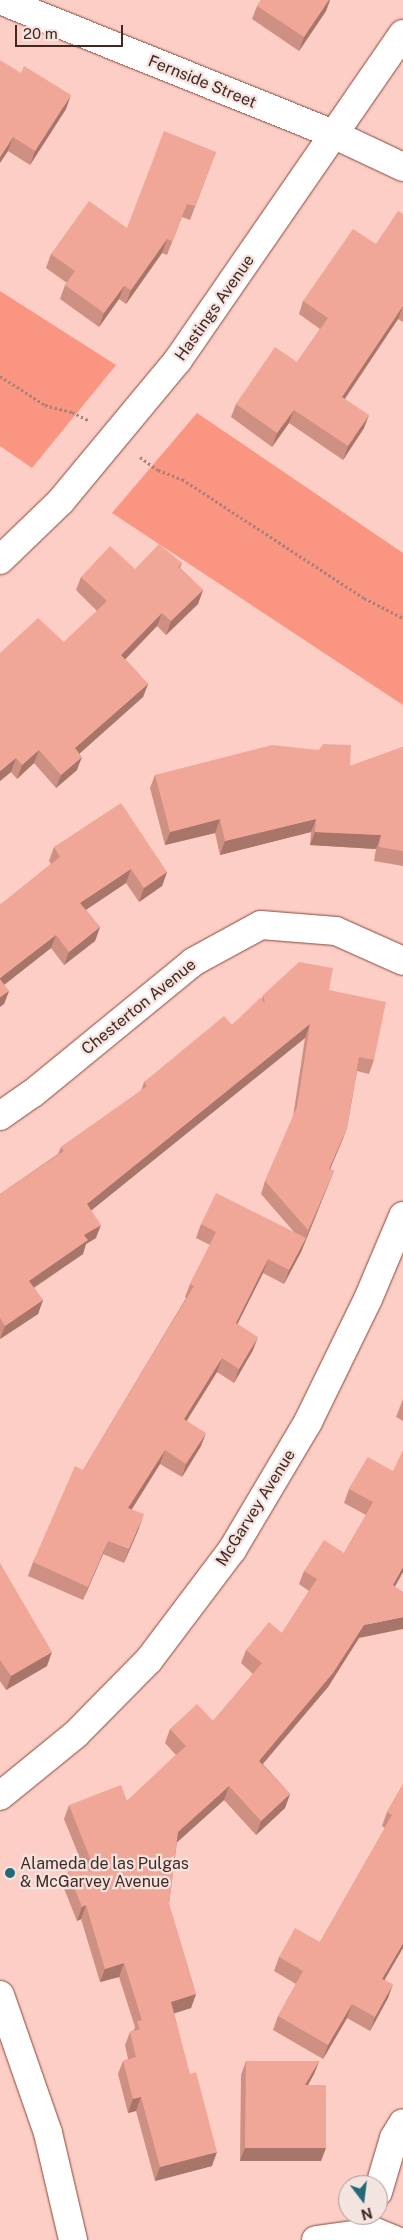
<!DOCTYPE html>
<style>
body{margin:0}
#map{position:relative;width:403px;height:2240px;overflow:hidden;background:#fdcec5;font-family:"Public Sans",sans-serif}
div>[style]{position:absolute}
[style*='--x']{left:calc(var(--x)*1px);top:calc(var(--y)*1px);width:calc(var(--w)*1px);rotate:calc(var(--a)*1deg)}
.green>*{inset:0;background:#fa9581}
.path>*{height:3px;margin-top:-1.5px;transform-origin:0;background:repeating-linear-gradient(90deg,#a8827a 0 2.5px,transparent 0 5px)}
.roads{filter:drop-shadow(0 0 1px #88473b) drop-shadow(0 0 1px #88473b)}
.street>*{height:28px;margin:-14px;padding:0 14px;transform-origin:14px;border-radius:14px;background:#fff}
.secondary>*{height:28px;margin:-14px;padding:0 14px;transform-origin:14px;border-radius:14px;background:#fff}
.wall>*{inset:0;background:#ce9082}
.shaded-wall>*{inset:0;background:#a8756a}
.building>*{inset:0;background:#f0a797}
.dots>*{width:14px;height:14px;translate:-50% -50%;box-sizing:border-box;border:2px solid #f4e4e0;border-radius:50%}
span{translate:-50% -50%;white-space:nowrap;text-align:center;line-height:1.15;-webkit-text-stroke:4.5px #f4e4e0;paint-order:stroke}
.street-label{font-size:16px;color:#432721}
.poi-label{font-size:16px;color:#432721}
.left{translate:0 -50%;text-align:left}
.north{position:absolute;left:338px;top:2175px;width:50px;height:50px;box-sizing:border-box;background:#f4e4e0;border:1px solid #ad9894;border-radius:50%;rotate:165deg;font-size:14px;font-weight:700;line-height:20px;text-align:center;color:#432721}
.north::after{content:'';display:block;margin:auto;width:18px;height:22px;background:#226a77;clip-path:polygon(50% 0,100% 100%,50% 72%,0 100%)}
.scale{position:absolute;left:15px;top:25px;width:108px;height:22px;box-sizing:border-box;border:2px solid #432721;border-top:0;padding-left:6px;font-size:15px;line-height:18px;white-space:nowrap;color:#432721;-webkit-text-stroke:4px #f4e4e0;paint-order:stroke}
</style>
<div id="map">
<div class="green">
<div style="clip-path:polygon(0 291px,116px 365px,32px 468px,0 446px)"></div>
<div style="clip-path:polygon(197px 413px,403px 553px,403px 705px,112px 513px)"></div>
</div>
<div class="path">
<div style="--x:0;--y:376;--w:54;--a:32.8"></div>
<div style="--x:45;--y:405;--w:28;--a:15"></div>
<div style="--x:72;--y:412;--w:18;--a:27"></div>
<div style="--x:140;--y:457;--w:22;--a:36"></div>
<div style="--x:158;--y:470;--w:26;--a:21"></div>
<div style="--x:182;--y:479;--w:217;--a:33.2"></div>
<div style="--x:364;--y:598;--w:44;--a:27.1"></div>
</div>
<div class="roads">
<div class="street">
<div style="--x:0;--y:0;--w:361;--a:21.9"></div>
<div style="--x:335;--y:135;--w:75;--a:25.2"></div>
<div style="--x:0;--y:560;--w:85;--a:-44"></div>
<div style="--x:61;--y:501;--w:183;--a:-50.3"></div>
<div style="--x:178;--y:360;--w:396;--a:-55.4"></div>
<div style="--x:0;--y:1116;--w:39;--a:-35"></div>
<div style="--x:32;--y:1094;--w:208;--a:-39.3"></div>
<div style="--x:193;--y:962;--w:77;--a:-28.6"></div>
<div style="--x:261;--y:925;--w:75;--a:4.6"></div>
<div style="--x:336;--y:931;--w:73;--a:24.1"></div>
<div style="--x:0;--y:1796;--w:98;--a:-39.2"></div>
<div style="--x:76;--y:1734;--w:104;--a:-45.4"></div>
<div style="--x:149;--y:1660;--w:138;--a:-53"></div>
<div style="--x:232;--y:1550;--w:149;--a:-59.3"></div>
<div style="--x:308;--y:1422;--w:137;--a:-64"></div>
<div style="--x:368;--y:1299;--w:90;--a:-67.1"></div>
<div style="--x:378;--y:2192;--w:56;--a:-73.5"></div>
<div style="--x:394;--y:2138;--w:17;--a:-59"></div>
<div style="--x:316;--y:2240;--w:60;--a:-7.7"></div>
<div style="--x:375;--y:2232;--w:22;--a:22"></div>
</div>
<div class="secondary">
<div style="--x:0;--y:1995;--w:146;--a:70.8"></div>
<div style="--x:48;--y:2133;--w:110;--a:76.8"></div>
</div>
</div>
<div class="wall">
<div style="clip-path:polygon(261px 0,330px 0,326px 11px,299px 51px,252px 19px,257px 6px)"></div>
<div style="clip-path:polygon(21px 73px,66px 109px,30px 165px,8px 151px)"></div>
<div style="clip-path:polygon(216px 152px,190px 220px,182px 217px,167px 255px,162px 253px,126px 304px,119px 299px,99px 327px,60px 299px,65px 285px,67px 283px,46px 268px,51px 254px,127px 228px)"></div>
<div style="clip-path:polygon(403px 214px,403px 322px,398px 319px,345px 399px,364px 428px,343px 460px,289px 423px,272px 447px,231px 417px,236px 404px,297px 362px,320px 329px,299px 314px,303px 301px,376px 244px)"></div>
<div style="clip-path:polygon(182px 563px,180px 568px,203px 590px,198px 604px,166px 635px,157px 626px,125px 659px,148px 684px,143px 697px,80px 753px,77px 770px,56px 788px,34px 763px,17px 779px,11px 772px,0 781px,64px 642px,97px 611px,76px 590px,81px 577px)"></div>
<div style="clip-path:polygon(403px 747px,403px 866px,374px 861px,376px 849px,310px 845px,311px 832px,220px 855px,215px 833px,165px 845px,150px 788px,155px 775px,350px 766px)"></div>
<div style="clip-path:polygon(54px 847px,167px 872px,162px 886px,139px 902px,126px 883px,86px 910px,100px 927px,95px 941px,64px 965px,51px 948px,4px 985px,9px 991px,4px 1004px,0 905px,51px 864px,49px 861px)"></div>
<div style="clip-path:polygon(329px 990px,374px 1060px,369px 1074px,357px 1071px,347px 1128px,330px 1169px,334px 1171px,301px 1252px,284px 1284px,263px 1273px,237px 1324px,253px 1350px,234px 1383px,217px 1372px,187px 1420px,201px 1446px,182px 1477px,160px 1464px,131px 1509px,139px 1528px,124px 1563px,103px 1554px,83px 1600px,28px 1576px,33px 1562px,83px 1470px,186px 1298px,185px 1297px,190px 1284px,210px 1245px,196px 1238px,201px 1224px,294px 1232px,261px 1194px,265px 1181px,293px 1117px,305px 1038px,91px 1210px,96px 1238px,86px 1244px,83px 1254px,34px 1288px,43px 1300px,38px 1314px,0 1339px,0 1194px,58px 1154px,61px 1147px,141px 1091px,144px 1082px,232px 1025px,262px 999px,263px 995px)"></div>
<div style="clip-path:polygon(403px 1399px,403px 1421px,396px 1417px)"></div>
<div style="clip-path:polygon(368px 1457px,403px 1572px,395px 1586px,359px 1638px,328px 1687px,263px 1764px,290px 1794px,285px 1808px,256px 1835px,224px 1800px,177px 1842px,169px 1904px,196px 1994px,191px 2008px,174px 2013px,212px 2166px,155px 2181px,136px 2111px,128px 2113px,118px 2074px,123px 2061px,128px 2059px,125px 2045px,130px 2032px,134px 2030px,135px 2027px,119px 1977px,100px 1982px,81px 1919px,77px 1921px,63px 1886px,68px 1872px,83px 1866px,64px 1819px,69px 1805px,127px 1801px,176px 1755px,165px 1743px,170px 1729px,213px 1721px,253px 1674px,241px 1663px,246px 1650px,282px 1633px,309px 1591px,299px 1584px,304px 1571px,344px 1553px,366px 1515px,344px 1503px,349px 1489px)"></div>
<div style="clip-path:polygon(0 1563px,47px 1666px,6px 1690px,0 1681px)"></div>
<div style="clip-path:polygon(403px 1784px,385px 1980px,388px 1998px,370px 2031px,347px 2018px,323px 2059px,273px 2030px,278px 2016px,296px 1984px,274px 1971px,279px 1957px,320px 1942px,385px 1828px,382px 1826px,387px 1812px)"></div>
<div style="clip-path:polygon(246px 2061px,319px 2061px,314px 2074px,308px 2085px,321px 2161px,240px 2161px,241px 2075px)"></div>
</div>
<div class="shaded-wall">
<div style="clip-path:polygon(327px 0,330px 0,326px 11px,299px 51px,304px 37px)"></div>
<div style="clip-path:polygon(71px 95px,66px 109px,30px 165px,35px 151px)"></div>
<div style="clip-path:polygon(13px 137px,8px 151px,0 163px,0 157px)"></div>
<div style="clip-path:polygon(167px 239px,162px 253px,126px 304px,131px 290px)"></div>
<div style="clip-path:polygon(124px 286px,119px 299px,99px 327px,104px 313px)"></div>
<div style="clip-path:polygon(403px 306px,398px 319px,337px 410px,342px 397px)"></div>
<div style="clip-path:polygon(294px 410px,289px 423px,272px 447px,277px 433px)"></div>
<div style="clip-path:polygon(369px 415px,364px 428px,343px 460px,348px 446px)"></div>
<div style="clip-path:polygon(203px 590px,198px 604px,166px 635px,171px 621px)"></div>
<div style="clip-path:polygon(162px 613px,157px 626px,116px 669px,121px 655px)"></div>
<div style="clip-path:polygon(148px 684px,143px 697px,70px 762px,75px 748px)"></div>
<div style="clip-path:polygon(39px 750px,34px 763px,17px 779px,22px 765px)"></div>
<div style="clip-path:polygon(82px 757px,77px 770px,56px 788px,61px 775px)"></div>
<div style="clip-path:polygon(16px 758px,11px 772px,0 781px,0 771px)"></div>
<div style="clip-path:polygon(220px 819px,215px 833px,165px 845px,170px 832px)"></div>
<div style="clip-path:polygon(316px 819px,311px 832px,220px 855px,225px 841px)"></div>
<div style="clip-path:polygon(315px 832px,381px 835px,376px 849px,310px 845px)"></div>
<div style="clip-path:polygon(131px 869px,126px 883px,75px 917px,80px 903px)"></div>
<div style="clip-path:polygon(167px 872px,162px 886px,139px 902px,144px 888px)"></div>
<div style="clip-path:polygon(100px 927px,95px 941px,64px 965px,69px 952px)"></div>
<div style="clip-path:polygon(56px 935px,51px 948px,0 988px,0 978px)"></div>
<div style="clip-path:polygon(9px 991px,4px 1004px,0 1007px,0 997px)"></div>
<div style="clip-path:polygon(310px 1024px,305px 1038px,82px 1218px,87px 1204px)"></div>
<div style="clip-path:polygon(347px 1128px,342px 1141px,324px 1183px,329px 1169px)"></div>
<div style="clip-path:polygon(334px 1171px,301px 1252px,284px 1284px,289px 1270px,305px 1240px)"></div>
<div style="clip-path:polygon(101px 1225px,96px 1238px,86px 1244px,83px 1254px,24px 1294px,29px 1281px,84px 1235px)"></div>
<div style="clip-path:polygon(268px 1259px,263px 1273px,231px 1337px,236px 1323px)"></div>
<div style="clip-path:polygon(43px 1300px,38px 1314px,0 1339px,5px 1326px)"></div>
<div style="clip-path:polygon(258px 1337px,253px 1350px,234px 1383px,239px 1369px)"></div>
<div style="clip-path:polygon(222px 1358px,217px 1372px,179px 1433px,184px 1419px)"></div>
<div style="clip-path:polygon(206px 1433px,201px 1446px,182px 1477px,186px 1464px)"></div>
<div style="clip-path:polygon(165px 1450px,160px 1464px,124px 1522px,128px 1508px)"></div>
<div style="clip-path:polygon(144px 1514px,139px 1528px,124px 1563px,129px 1549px)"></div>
<div style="clip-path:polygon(108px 1541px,103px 1554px,83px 1600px,88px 1587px)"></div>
<div style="clip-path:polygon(403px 1567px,403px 1572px,388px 1599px,393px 1585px)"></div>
<div style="clip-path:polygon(403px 1617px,403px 1629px,359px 1638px,328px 1687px,254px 1774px,259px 1761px,364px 1625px)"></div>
<div style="clip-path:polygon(52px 1652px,47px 1666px,6px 1690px,11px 1676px)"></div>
<div style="clip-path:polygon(229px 1786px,224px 1800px,173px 1846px,178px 1832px)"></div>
<div style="clip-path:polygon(290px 1794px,285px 1808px,256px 1835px,261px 1821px)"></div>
<div style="clip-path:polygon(86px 1905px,81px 1919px,77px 1921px,82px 1907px)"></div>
<div style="clip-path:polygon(403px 1943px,403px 1948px,377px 1993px,382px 1979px)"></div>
<div style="clip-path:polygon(124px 1963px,119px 1977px,100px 1982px,105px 1969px)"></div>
<div style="clip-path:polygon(393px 1984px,388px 1998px,370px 2031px,375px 2017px)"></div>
<div style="clip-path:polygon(196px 1994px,191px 2008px,166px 2016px,171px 2002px)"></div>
<div style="clip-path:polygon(352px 2004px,347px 2018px,323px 2059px,328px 2045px)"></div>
<div style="clip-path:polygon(319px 2061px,314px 2074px,300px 2099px,305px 2085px)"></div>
<div style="clip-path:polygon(141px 2097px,136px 2111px,128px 2113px,133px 2099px)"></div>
<div style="clip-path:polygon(245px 2148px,326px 2148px,321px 2161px,240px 2161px)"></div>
<div style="clip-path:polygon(217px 2152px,212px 2166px,155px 2181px,160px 2167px)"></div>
</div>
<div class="building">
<div style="clip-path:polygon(261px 0,329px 0,304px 37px,257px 6px)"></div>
<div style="clip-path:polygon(0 60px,21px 73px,24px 66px,71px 95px,35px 151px,13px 137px,0 157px)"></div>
<div style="clip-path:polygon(164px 131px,216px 152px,195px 206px,187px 204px,172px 241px,167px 239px,131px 290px,124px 286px,104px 313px,65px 285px,75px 271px,51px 254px,89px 201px,127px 228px)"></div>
<div style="clip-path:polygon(398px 211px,403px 214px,403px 306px,342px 397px,369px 415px,348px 446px,294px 410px,277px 433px,236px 404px,275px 347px,297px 362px,328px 318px,303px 301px,353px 229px,376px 244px)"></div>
<div style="clip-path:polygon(159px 544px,182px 563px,178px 567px,203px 590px,171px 621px,162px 613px,121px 655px,148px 684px,75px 748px,82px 757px,61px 775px,39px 750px,22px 765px,16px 758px,0 771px,0 653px,38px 618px,64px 642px,107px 601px,81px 577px,110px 546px,135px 569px)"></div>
<div style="clip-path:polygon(323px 744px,351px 745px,350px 766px,403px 747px,403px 851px,379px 847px,381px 835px,315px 832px,316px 819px,225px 841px,220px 819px,170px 832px,155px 775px,272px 745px,319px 750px)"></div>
<div style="clip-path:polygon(121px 803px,167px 872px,144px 888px,131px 869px,80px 903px,100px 927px,69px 952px,56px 935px,0 978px,0 905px,60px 857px,54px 847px)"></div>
<div style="clip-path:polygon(299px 962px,333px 968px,329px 990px,386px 1002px,374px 1060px,359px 1057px,347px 1128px,329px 1169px,334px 1171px,308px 1230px,265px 1181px,297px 1107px,310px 1024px,87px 1204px,101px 1225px,84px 1235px,88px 1240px,29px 1281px,43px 1300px,5px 1326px,0 1318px,0 1194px,64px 1151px,61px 1147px,147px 1086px,144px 1082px,224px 1016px,232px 1025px,261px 997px,265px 1005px,263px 995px)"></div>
<div style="clip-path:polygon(0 979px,9px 991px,0 997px)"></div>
<div style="clip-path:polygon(216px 1193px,306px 1238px,289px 1270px,268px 1259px,236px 1323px,258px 1337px,239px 1369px,222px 1358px,184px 1419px,206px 1433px,186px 1464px,165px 1450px,128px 1508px,144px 1514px,129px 1549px,108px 1541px,88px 1587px,33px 1562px,75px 1466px,83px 1470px,194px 1286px,190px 1284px,216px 1232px,201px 1224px)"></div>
<div style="clip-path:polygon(403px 1450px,403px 1567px,393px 1585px,403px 1592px,403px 1617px,364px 1625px,333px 1673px,259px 1761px,290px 1794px,261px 1821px,229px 1786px,178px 1832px,169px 1904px,196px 1994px,171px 2002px,190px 2074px,196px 2072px,217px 2152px,160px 2167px,141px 2097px,133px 2099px,123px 2061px,136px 2057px,130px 2032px,140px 2029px,137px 2022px,142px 2020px,124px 1963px,105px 1969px,86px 1905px,82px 1907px,68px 1872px,92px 1863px,69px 1805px,121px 1785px,127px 1801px,186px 1746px,170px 1729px,197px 1704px,213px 1721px,262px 1663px,246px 1650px,269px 1622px,282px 1633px,317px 1579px,304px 1571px,324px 1540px,344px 1553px,373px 1502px,349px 1489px,368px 1457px,393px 1471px)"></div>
<div style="clip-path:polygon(0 1563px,52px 1652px,11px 1676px,0 1660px)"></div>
<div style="clip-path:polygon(403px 1784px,403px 1943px,382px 1979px,393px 1984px,375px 2017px,352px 2004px,328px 2045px,278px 2016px,303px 1971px,279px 1957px,295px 1928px,320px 1942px,392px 1815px,387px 1812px)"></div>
<div style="clip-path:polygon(246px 2061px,319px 2061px,305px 2085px,326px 2085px,326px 2148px,245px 2148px)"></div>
</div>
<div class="dots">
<div style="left:10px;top:1873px;background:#226a77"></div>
</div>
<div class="street-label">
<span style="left:202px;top:82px;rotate:22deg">Fernside Street</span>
<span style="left:215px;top:308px;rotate:-55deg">Hastings Avenue</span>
<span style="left:139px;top:1007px;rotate:-39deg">Chesterton Avenue</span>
<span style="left:256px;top:1508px;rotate:-58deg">McGarvey Avenue</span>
</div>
<div class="poi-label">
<span class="left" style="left:20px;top:1873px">Alameda de las Pulgas<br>&amp; McGarvey Avenue</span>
</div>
<div class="north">N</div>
<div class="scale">20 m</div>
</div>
